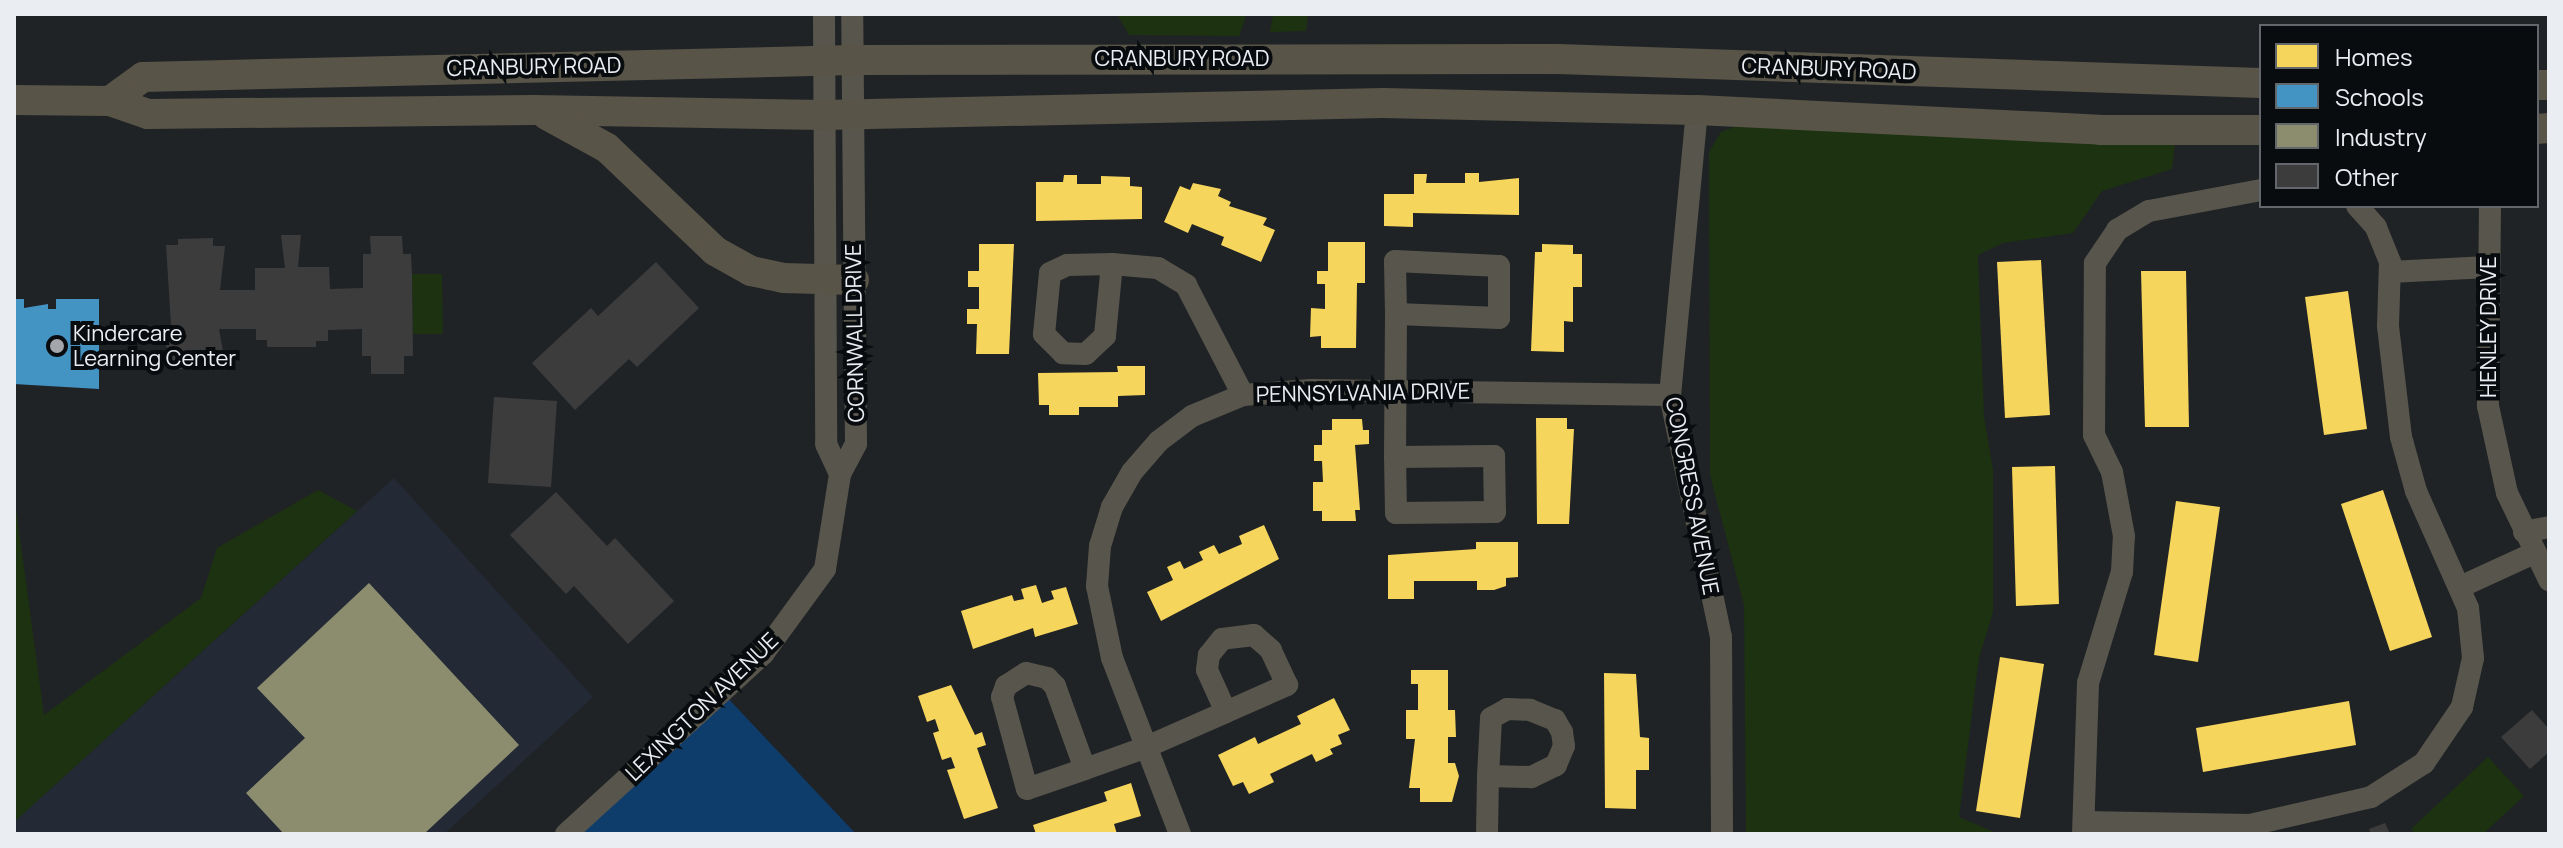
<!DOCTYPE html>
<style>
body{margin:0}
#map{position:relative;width:2563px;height:848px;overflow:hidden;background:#202326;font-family:Manrope,sans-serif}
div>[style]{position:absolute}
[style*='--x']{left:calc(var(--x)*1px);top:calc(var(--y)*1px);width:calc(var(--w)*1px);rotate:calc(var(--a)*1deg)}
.built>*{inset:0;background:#232a35}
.green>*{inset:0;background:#1c3210}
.water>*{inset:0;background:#0f3d6b}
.homes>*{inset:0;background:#f6d55c}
.schools>*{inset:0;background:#4393c3}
.industry>*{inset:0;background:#8c8c6e}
.building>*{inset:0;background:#3d3c3d}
.street>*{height:22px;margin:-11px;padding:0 11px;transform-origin:11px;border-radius:11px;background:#58564c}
.secondary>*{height:30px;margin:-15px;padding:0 15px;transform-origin:15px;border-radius:15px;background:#585447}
.dots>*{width:22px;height:22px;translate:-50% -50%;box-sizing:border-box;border:4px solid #090c0f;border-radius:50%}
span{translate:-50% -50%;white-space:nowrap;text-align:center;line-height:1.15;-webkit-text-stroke:8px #090c0f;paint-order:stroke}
.street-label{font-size:22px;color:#eaeef3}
.poi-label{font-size:22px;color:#eaeef3}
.left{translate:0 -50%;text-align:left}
.frame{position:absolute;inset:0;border:16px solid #eaeef3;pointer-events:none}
.legend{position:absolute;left:2259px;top:24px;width:280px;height:184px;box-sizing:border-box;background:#090c0f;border:2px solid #63666a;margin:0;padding:10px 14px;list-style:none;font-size:24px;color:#eaeef3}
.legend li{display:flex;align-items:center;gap:16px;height:40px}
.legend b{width:40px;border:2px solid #63666a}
</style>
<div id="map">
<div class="built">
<div style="clip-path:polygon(394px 478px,593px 697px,444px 834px,14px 834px,14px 822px)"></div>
</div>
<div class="green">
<div style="clip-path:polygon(1117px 14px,1241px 14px,1246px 17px,1239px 36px,1129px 35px)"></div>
<div style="clip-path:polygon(1273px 14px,1308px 14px,1306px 31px,1270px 32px)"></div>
<div style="clip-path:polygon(1744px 123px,2175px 143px,2172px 169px,2102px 191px,2073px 233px,2003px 243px,1978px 255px,1984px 417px,1993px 470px,1993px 612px,1979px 658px,1959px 817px,1999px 834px,1746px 834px,1744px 605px,1710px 475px,1709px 152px,1721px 132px)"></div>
<div style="clip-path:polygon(412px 274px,442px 274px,443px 334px,413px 334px)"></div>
<div style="clip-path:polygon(318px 490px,357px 511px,14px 822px,14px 494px,44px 715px,201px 598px,217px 548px)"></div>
<div style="clip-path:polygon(2488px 757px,2524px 796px,2483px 834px,2415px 834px,2411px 829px)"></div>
</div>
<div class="water">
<div style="clip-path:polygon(722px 692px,856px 834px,566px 834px)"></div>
</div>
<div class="homes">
<div style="clip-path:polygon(1465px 173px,1479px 173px,1479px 182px,1519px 178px,1519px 215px,1413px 213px,1413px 227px,1384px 226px,1384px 194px,1414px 194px,1414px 174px,1427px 174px,1426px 183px,1465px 183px)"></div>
<div style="clip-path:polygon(1064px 175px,1077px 175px,1077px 184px,1101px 184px,1101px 176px,1130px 177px,1130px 186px,1142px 187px,1142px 219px,1036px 221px,1036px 182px,1063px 182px)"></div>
<div style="clip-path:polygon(1193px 183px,1221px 189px,1218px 196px,1231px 202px,1229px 206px,1267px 218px,1263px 225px,1275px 230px,1261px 262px,1221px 245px,1224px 237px,1192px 224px,1188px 233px,1164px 222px,1180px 186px,1190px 190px)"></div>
<div style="clip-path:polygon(1328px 242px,1365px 242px,1365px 283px,1357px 283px,1356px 348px,1321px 348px,1321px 336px,1310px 337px,1311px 308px,1325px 309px,1325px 284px,1317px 284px,1317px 271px,1328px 271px)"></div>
<div style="clip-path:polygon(979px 244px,1014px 244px,1009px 354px,976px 354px,977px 324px,967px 324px,967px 309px,979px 309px,979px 287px,968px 287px,968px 271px,979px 271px)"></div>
<div style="clip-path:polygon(1542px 244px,1573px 245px,1573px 254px,1582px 254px,1582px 287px,1573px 287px,1573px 322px,1564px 321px,1564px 352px,1531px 351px,1535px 252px,1542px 252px)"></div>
<div style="clip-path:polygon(2041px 260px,2050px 415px,2005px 418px,1997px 262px)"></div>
<div style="clip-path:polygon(2141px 271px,2186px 271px,2189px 427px,2145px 427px)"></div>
<div style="clip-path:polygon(2348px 291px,2367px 429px,2324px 435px,2305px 297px)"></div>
<div style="clip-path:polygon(1117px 366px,1145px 366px,1145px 395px,1118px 396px,1118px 407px,1079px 407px,1079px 415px,1049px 415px,1049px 405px,1039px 405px,1038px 373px,1118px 372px)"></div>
<div style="clip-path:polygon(1536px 418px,1567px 418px,1567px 429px,1574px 429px,1569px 524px,1537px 524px)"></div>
<div style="clip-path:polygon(1332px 419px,1362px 419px,1363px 430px,1369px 430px,1369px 444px,1355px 445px,1360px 510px,1355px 510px,1356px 521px,1322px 521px,1322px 511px,1313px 511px,1313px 482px,1323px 482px,1322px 461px,1314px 461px,1314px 445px,1322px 445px,1322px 430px,1332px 430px)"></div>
<div style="clip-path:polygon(2055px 466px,2059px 604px,2016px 606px,2012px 467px)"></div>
<div style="clip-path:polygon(2383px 490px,2432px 637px,2390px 651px,2341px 504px)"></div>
<div style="clip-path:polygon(2176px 501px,2220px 507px,2198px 662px,2154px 655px)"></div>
<div style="clip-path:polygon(1264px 525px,1279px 559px,1161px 621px,1147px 592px,1173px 580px,1167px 567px,1180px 561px,1184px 569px,1203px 560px,1199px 552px,1214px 545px,1219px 554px,1242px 544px,1239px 536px)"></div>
<div style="clip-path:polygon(1476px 542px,1518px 542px,1518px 577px,1506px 578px,1506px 586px,1494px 590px,1477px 590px,1477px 581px,1414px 581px,1414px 599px,1388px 599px,1388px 555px,1476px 549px)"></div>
<div style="clip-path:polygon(1036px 585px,1042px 603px,1054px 599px,1051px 591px,1066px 587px,1078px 624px,1035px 637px,1033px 628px,973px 649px,961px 611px,1012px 595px,1014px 601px,1024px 599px,1021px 589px)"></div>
<div style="clip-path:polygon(2000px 657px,2044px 664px,2020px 818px,1976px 811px)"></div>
<div style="clip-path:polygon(1411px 670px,1448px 670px,1448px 710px,1455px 710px,1456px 737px,1448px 737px,1448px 763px,1455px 763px,1459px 776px,1452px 802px,1420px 802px,1420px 788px,1409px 788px,1415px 739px,1406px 739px,1406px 710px,1418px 710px,1418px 684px,1411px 684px)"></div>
<div style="clip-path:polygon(1604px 673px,1636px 674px,1640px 737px,1649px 738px,1649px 770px,1636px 770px,1636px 809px,1605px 808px)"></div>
<div style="clip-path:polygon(951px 685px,975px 735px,982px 732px,986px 745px,977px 748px,998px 808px,964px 819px,947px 770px,955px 768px,951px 757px,942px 760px,933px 733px,939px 731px,935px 719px,927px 722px,918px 696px)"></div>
<div style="clip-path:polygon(1334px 698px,1350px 730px,1338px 735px,1342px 744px,1330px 749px,1333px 754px,1316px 762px,1312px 754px,1270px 774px,1274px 782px,1249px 794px,1243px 782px,1233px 786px,1218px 755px,1255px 737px,1258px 744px,1301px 724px,1297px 716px)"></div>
<div style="clip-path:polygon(2349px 701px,2356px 745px,2203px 772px,2196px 728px)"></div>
<div style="clip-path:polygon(1131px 783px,1141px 816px,1114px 824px,1117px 834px,1036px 834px,1033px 825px,1107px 801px,1104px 792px)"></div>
</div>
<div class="schools">
<div style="clip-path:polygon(14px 299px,24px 299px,24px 308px,48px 304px,48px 309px,56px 309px,56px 299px,99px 299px,99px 389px,14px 384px)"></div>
</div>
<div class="industry">
<div style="clip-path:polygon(369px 583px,519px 745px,424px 834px,284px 834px,246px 793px,305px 738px,257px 688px)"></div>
</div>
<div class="building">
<div style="clip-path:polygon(281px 235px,301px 235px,298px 267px,329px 267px,330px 289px,363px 288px,363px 254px,371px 254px,370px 236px,402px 236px,403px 254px,411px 254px,412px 274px,413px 356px,404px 356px,404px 374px,371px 374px,371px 356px,362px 356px,362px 329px,328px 330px,328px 341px,316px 341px,316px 347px,267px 347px,267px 340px,256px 340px,256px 329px,219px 329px,225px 362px,212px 362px,212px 369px,179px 369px,179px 362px,167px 362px,166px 340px,172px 340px,166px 245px,178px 245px,178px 239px,213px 238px,213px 246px,225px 246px,220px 290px,255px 290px,255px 268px,285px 268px)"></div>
<div style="clip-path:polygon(656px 262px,699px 308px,637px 367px,629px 359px,575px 410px,532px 363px,591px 308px,598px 316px)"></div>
<div style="clip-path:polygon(494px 397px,557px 401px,551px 487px,488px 483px)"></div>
<div style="clip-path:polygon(556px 492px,607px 546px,615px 538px,674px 601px,628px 644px,574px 586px,566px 594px,510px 535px)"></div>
<div style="clip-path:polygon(2532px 710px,2549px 729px,2549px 752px,2530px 769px,2501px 737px)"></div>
<div style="clip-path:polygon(2385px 823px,2390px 834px,2371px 834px,2369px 829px)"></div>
</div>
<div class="street">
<div style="--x:824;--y:14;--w:430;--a:89.7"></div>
<div style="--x:826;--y:444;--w:33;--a:65"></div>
<div style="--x:1697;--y:110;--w:286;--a:95.4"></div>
<div style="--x:1670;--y:395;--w:247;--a:78.1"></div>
<div style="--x:1721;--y:637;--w:197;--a:89.7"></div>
<div style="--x:2490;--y:206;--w:200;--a:90.6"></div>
<div style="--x:2488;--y:406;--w:89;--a:77.7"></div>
<div style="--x:2507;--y:493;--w:97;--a:64.2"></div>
<div style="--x:1395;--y:261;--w:104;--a:2.8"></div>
<div style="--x:1499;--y:266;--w:52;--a:90"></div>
<div style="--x:1499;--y:318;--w:103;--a:-177.8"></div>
<div style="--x:1396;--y:314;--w:53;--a:-91.1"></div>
<div style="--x:1112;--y:264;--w:72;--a:95.6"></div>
<div style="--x:1105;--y:336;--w:26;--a:137"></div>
<div style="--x:1086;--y:354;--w:23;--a:-178"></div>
<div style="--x:1063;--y:353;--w:27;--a:-135"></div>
<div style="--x:1044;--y:334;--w:61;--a:-84.4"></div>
<div style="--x:1050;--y:273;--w:19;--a:-25"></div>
<div style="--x:1067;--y:265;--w:45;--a:-1.3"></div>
<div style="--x:1112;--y:264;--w:46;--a:5"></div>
<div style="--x:1158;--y:268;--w:33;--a:31"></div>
<div style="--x:1186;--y:285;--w:124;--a:62.6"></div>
<div style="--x:2390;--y:272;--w:98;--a:-2.9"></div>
<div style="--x:1395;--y:457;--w:99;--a:-0.6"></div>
<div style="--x:1494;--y:456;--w:56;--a:89"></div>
<div style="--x:1495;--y:512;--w:99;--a:179.4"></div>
<div style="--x:1396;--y:513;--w:56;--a:-91"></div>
<div style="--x:1395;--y:457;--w:143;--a:-89.6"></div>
<div style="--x:2524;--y:532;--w:25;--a:-11"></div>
<div style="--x:2460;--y:587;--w:81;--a:-24.7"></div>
<div style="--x:1026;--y:673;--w:22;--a:13"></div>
<div style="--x:1047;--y:678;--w:11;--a:45"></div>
<div style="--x:1055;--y:686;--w:88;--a:70.1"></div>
<div style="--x:1085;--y:769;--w:61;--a:161"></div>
<div style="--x:1027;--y:789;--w:95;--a:-105.2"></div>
<div style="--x:1002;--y:697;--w:12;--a:-70"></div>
<div style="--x:1006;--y:686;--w:24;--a:-33"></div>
<div style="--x:1530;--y:710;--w:27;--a:22"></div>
<div style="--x:1555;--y:720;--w:14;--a:60"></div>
<div style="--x:1562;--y:732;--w:14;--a:82"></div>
<div style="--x:1564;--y:746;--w:21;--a:113"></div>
<div style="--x:1556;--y:765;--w:28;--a:154"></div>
<div style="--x:1531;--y:777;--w:43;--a:-178.7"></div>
<div style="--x:1488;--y:776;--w:58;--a:-87"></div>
<div style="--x:1491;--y:718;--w:18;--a:-29"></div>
<div style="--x:1507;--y:709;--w:23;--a:2"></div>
<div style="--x:1085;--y:769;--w:63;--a:-19.6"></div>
<div style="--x:1144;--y:748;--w:90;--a:-23.7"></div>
<div style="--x:1226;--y:712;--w:67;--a:-23.9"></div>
<div style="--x:1287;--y:685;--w:38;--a:-115"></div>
<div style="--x:1271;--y:650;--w:23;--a:-139"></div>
<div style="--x:1254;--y:635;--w:32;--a:173"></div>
<div style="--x:1222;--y:639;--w:21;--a:129"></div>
<div style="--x:1209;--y:655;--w:15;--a:98"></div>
<div style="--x:1207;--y:670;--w:46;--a:65.7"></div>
<div style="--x:2084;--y:822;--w:166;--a:1"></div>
<div style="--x:2250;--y:825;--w:124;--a:-13"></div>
<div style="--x:2371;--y:797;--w:63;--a:-32.7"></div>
<div style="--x:2424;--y:763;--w:68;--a:-55.8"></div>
<div style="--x:2462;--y:707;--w:50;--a:-77.3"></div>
<div style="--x:2473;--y:658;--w:50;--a:-95.7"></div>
<div style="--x:2468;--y:608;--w:128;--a:-114"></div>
<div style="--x:2416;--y:491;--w:56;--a:-105.5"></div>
<div style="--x:2401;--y:437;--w:112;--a:-96.7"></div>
<div style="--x:2388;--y:326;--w:64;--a:-88.2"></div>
<div style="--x:2390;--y:262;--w:38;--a:-112"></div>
<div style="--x:2376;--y:227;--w:28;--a:-132"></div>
<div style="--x:566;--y:834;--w:267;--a:-42.4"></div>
<div style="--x:763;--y:654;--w:105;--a:-53.9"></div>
<div style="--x:825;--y:569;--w:96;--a:-81"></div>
<div style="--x:840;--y:474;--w:34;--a:-62"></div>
<div style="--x:856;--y:444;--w:430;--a:-90.5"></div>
<div style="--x:1180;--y:834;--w:189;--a:-111.1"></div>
<div style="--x:1112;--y:658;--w:74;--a:-101.8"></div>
<div style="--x:1097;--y:586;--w:40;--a:-85.7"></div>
<div style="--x:1100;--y:546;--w:41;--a:-72.9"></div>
<div style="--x:1112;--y:507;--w:40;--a:-60.3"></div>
<div style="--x:1132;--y:472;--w:41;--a:-48.9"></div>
<div style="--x:1159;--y:441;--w:41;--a:-37.1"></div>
<div style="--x:1192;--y:416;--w:55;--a:-22.4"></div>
<div style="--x:1243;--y:395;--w:68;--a:-4.2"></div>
<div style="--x:1311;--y:390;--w:359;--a:0.8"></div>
<div style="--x:1487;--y:834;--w:58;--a:-89"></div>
<div style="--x:2083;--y:834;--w:151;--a:-88.1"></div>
<div style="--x:2088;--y:683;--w:116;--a:-73"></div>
<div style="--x:2122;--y:572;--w:36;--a:-87"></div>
<div style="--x:2124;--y:536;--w:65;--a:-100.6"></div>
<div style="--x:2112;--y:472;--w:41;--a:-115.9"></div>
<div style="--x:2094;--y:435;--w:172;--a:-89.7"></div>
<div style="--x:2095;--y:263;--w:40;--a:-56"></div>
<div style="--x:2117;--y:230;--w:37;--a:-31"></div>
<div style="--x:2149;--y:211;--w:114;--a:-10.6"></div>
</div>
<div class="secondary">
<div style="--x:2537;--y:85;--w:12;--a:0"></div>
<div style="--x:14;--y:100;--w:96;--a:0.6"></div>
<div style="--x:110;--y:101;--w:40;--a:18.9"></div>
<div style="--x:148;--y:114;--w:386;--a:-0.6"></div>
<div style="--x:534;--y:110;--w:290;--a:1"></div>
<div style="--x:824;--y:115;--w:559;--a:-1.23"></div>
<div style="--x:1383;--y:103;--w:314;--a:1.3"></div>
<div style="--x:1697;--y:110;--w:402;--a:2.8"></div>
<div style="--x:2099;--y:130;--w:162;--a:0"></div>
<div style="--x:110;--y:101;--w:41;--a:-36"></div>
<div style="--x:143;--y:77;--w:710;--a:-1.37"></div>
<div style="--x:853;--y:60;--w:705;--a:-0.08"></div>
<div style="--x:1558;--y:59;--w:703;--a:1.96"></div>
<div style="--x:547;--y:115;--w:68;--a:28.8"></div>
<div style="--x:607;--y:148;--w:149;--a:43.6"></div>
<div style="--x:715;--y:251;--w:41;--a:29.1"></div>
<div style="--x:751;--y:271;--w:33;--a:12"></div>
<div style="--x:783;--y:278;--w:71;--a:1.6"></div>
<div style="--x:2537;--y:129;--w:12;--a:-5"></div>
</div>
<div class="dots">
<div style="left:57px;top:346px;background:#a3a7ab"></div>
</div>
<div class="street-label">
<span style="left:1182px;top:59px">CRANBURY ROAD</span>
<span style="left:534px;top:67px;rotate:-1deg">CRANBURY ROAD</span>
<span style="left:1829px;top:69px;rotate:2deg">CRANBURY ROAD</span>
<span style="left:2489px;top:327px;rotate:-90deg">HENLEY DRIVE</span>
<span style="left:855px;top:333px;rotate:-91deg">CORNWALL DRIVE</span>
<span style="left:1363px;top:393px;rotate:-1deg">PENNSYLVANIA DRIVE</span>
<span style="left:1692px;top:496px;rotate:79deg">CONGRESS AVENUE</span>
<span style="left:702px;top:707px;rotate:-44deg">LEXINGTON AVENUE</span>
</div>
<div class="poi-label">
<span class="left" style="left:73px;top:346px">Kindercare<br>Learning Center</span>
</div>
<div class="frame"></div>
<ul class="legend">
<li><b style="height:22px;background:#f6d55c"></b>Homes</li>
<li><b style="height:22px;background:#4393c3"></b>Schools</li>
<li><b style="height:22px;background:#8c8c6e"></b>Industry</li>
<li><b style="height:22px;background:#3d3c3d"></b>Other</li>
</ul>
</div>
